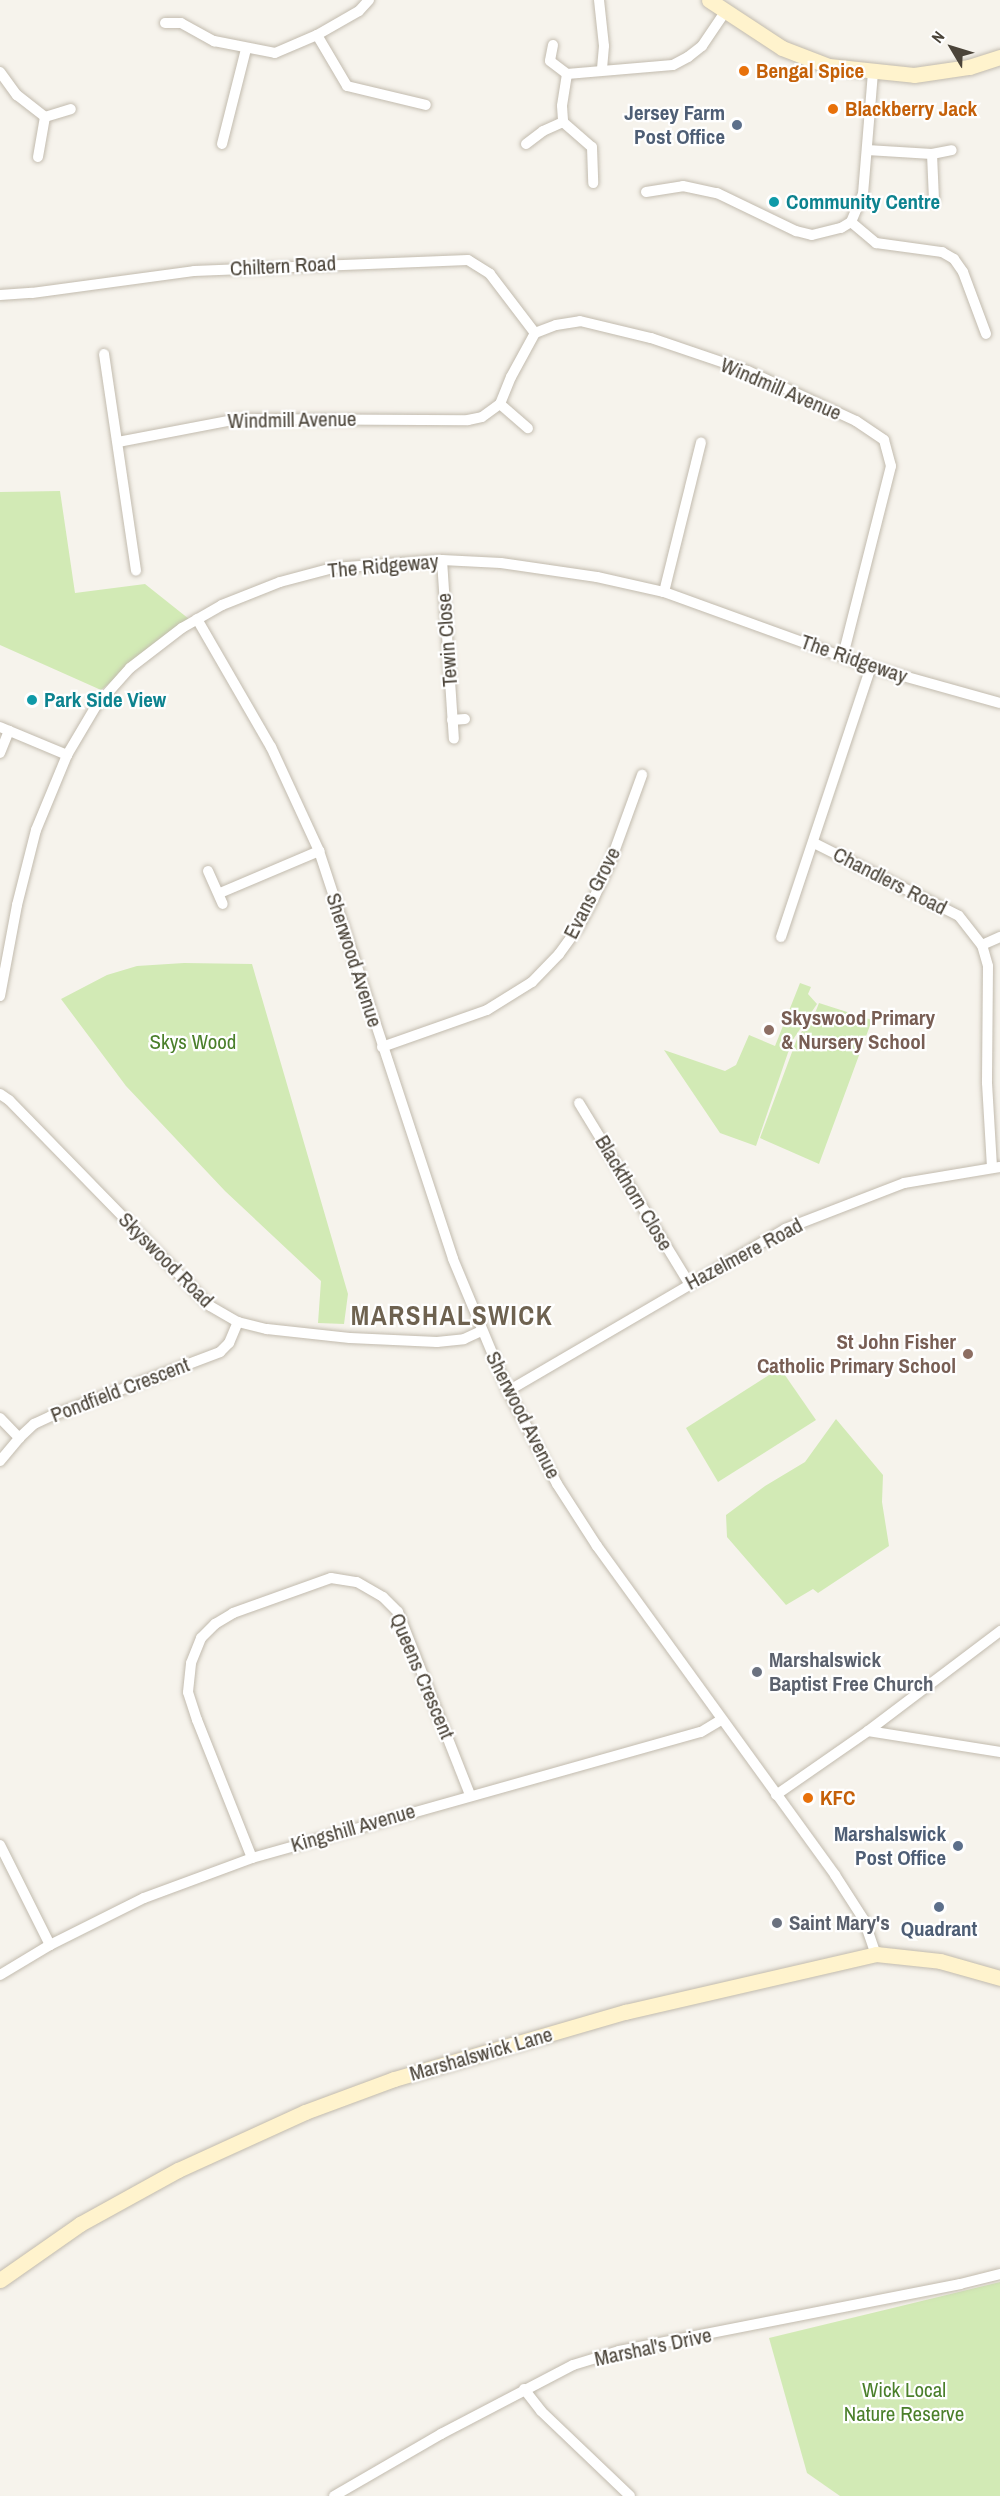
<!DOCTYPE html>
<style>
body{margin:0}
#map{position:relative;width:1000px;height:2496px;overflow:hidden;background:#f6f3ec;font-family:"Archivo Narrow",sans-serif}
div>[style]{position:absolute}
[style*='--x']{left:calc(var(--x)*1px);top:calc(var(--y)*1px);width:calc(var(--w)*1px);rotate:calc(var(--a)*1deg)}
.green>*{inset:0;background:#d2eab5}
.roads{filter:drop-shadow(0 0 2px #c2bbae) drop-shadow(0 0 2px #c2bbae)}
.street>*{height:10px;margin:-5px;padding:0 5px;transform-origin:5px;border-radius:5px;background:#fff}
.secondary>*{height:15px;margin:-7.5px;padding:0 7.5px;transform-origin:7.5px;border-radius:7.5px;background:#fff3cd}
.dots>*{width:16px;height:16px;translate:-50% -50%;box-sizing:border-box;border:3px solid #fff;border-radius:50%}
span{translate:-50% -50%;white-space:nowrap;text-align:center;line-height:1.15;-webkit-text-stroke:4.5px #fff;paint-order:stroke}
.food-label{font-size:21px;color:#c56008;font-weight:700}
.left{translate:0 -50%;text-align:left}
.service-label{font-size:21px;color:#4e5e75;font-weight:700}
.right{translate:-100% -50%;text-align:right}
.culture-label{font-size:21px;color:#0d838f;font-weight:700}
.street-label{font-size:21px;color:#4b4439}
.education-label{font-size:21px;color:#785e54;font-weight:700}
.park-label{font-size:21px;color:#4a7f2a}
.worship-label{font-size:21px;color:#5b616d;font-weight:700}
.district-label{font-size:27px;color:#6e6250;font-weight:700;letter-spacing:1.5px}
.north{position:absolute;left:922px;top:18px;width:60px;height:60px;-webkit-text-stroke:4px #fff;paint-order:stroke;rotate:308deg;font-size:16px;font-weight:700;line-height:24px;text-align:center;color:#4b4439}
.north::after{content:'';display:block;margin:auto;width:21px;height:27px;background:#4b4439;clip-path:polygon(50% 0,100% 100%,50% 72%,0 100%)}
</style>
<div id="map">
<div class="green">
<div style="clip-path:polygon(60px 491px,75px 593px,145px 584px,189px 619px,101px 690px,0 645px,0 492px)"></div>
<div style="clip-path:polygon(184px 963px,252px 964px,348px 1294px,344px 1324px,318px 1323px,321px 1281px,225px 1191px,126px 1086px,61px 999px,107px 975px,137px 966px)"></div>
<div style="clip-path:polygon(800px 983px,811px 987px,808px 994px,817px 1004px,792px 1041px,756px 1146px,720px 1133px,664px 1050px,725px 1071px,736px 1065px,749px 1035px,775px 1046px)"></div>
<div style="clip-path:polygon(819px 1003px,872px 1020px,819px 1164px,760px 1138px,798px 1036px,813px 1018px)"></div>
<div style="clip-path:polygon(780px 1368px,816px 1420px,718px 1482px,686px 1428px)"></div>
<div style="clip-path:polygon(836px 1419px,883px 1475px,882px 1502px,889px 1546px,818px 1593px,813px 1589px,786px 1605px,727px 1537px,726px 1515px,765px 1486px,805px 1462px)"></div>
<div style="clip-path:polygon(1000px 2282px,1000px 2496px,840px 2496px,807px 2473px,769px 2338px)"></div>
</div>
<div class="roads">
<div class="street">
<div style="--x:599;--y:0;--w:46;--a:83.8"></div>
<div style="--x:604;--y:46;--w:23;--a:95"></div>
<div style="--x:165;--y:23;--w:16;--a:0"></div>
<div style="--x:181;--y:23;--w:38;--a:29"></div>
<div style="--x:214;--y:41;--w:62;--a:11.1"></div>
<div style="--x:275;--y:53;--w:46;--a:-23.2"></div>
<div style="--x:317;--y:35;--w:48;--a:-29.7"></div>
<div style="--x:359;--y:11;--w:15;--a:-48"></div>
<div style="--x:317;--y:35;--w:59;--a:59.5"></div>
<div style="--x:347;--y:86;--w:81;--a:13.5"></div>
<div style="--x:553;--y:45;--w:16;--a:101"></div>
<div style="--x:550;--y:61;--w:21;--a:37"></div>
<div style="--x:567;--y:74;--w:106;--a:-4.9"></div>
<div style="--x:673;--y:65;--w:17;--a:-28"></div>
<div style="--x:688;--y:57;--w:18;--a:-38"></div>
<div style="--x:702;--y:46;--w:41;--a:-55.9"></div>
<div style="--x:0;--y:72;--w:29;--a:54"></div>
<div style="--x:17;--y:95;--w:36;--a:38"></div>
<div style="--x:45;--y:117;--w:27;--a:-17"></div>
<div style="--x:567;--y:74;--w:32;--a:99"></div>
<div style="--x:562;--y:106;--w:16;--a:86"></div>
<div style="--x:563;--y:122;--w:38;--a:41"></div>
<div style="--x:592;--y:147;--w:36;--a:88"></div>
<div style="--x:222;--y:144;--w:98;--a:-75.8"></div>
<div style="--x:526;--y:144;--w:21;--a:-37"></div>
<div style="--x:543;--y:131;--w:22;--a:-24"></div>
<div style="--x:867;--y:150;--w:65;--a:3.5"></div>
<div style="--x:932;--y:154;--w:46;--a:87.5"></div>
<div style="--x:932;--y:154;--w:20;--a:-11"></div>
<div style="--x:38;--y:157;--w:41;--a:-80.1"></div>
<div style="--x:646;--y:192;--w:37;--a:-9"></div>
<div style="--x:683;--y:186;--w:35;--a:12"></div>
<div style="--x:717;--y:193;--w:88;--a:25.7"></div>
<div style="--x:796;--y:231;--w:16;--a:14"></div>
<div style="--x:812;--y:235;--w:30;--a:-14"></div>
<div style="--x:841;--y:228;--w:12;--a:-31"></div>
<div style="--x:851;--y:222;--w:30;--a:-67"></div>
<div style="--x:863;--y:194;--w:122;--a:-85.3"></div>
<div style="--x:851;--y:222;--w:33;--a:40"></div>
<div style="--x:876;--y:243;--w:67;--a:7.8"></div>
<div style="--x:942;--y:252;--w:14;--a:30"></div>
<div style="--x:954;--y:259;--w:16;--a:55"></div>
<div style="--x:963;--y:272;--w:66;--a:69.6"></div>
<div style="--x:0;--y:295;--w:32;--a:-4"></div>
<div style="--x:32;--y:293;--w:163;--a:-7.7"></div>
<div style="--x:194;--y:271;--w:274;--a:-2.3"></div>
<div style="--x:468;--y:260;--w:26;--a:32"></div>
<div style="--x:490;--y:274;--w:74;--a:52.7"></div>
<div style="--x:104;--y:354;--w:219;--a:81.6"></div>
<div style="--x:500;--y:404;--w:37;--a:41"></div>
<div style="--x:118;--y:442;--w:123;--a:-10.8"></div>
<div style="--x:239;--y:419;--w:229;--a:0.3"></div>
<div style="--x:468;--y:420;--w:14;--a:-12"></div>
<div style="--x:482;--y:417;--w:22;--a:-36"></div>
<div style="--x:500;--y:404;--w:29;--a:-68"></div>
<div style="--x:511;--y:377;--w:50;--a:-61.4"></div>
<div style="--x:535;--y:333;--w:22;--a:-21"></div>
<div style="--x:556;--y:325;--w:24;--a:-9"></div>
<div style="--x:580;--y:321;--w:73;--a:13.5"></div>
<div style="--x:651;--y:338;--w:102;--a:18.8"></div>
<div style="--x:748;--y:371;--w:119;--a:24.8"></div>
<div style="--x:856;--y:421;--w:34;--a:34"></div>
<div style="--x:884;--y:440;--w:27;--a:75"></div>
<div style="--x:891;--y:466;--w:196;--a:104.2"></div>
<div style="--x:442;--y:560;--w:179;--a:86.2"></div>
<div style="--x:664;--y:592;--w:154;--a:-76.1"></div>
<div style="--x:197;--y:619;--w:148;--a:60"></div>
<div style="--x:271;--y:747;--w:115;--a:65.2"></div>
<div style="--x:319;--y:851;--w:429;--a:71.8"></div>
<div style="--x:453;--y:1259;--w:143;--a:67.4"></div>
<div style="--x:508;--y:1391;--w:105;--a:62.2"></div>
<div style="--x:557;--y:1484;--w:74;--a:57.2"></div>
<div style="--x:597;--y:1546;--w:406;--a:54.1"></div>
<div style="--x:835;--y:1875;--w:54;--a:57.2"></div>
<div style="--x:864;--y:1920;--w:36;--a:71"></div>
<div style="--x:452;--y:720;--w:13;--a:-4"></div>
<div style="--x:0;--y:727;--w:73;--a:22.7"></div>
<div style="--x:0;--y:753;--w:24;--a:-68"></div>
<div style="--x:814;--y:843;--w:162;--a:26.7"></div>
<div style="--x:959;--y:916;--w:37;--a:52"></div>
<div style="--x:982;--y:945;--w:22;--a:74"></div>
<div style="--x:988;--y:966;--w:117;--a:90.5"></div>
<div style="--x:987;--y:1083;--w:84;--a:86.6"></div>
<div style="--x:208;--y:871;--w:36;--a:66"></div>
<div style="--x:220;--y:893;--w:108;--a:-23"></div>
<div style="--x:781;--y:937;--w:285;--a:-71.6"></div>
<div style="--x:982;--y:945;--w:20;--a:-24"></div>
<div style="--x:0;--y:996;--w:93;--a:-79.4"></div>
<div style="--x:17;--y:905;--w:77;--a:-75.8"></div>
<div style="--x:36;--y:830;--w:81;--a:-67.5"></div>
<div style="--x:67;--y:755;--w:57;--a:-59.4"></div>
<div style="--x:96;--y:706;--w:51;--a:-48.2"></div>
<div style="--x:130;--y:668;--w:66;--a:-37.6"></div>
<div style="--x:182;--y:628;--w:46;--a:-29.9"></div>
<div style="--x:222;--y:605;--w:62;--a:-21.6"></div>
<div style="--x:280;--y:582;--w:55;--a:-14.8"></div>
<div style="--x:333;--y:568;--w:109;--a:-4.2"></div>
<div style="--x:442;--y:560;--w:59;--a:2.9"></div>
<div style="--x:501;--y:563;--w:97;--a:8.3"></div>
<div style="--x:597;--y:577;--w:69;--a:12.6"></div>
<div style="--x:664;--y:592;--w:220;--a:19.9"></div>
<div style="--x:871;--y:667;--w:134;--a:15.6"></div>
<div style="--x:382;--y:1047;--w:111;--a:-19.4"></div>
<div style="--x:487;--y:1010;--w:53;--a:-31.9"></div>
<div style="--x:532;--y:982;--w:39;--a:-46"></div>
<div style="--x:559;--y:954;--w:32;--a:-54"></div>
<div style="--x:578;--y:928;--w:32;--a:-62"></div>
<div style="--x:593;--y:900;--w:41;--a:-65.3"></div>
<div style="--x:610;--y:863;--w:94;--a:-70"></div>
<div style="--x:0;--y:1094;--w:11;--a:34"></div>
<div style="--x:9;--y:1100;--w:288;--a:45.7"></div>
<div style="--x:210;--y:1306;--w:32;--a:30"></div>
<div style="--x:238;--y:1322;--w:30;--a:14"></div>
<div style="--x:267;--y:1329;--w:83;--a:6.2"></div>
<div style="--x:350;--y:1338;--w:87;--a:2.6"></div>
<div style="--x:437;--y:1342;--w:27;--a:-6"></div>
<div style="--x:464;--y:1339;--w:19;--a:-25"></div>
<div style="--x:579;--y:1103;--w:211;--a:58.6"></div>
<div style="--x:508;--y:1391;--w:321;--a:-30.3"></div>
<div style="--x:785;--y:1229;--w:128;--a:-21.1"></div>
<div style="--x:904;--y:1183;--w:97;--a:-9.5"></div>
<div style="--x:0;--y:1418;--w:28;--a:46"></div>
<div style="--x:0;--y:1461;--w:30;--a:-50"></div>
<div style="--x:19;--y:1438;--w:21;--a:-43"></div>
<div style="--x:34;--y:1424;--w:19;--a:-25"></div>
<div style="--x:51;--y:1416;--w:181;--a:-20.7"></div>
<div style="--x:220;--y:1352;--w:13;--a:-45"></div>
<div style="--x:229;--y:1343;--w:23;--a:-67"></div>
<div style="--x:868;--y:1731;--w:134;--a:9"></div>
<div style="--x:776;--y:1795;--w:112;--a:-34.8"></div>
<div style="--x:868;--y:1731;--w:166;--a:-37.1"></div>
<div style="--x:0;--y:1845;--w:112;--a:63.4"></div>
<div style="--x:252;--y:1858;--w:149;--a:-111.7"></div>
<div style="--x:197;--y:1720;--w:29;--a:-108"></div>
<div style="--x:188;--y:1692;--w:29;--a:-84"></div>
<div style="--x:191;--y:1663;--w:27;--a:-68"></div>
<div style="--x:201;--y:1638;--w:20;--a:-45"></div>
<div style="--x:215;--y:1624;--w:21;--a:-31"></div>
<div style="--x:233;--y:1613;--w:104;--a:-19.7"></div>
<div style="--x:331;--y:1578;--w:26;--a:9"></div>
<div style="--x:357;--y:1582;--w:30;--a:30"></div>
<div style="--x:383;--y:1597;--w:21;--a:45"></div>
<div style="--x:398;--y:1612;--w:197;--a:68.5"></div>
<div style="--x:0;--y:1975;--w:58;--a:-31"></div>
<div style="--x:50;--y:1945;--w:105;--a:-26.6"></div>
<div style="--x:144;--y:1898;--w:115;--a:-20.3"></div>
<div style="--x:252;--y:1858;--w:466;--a:-15.7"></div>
<div style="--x:701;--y:1732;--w:23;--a:-31"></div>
<div style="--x:524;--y:2389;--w:28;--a:52"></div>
<div style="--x:541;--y:2411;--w:123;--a:43.7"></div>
<div style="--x:334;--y:2496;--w:124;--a:-30.1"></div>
<div style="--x:441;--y:2434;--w:149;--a:-27.6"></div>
<div style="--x:573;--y:2365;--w:48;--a:-16.9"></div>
<div style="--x:619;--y:2351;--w:348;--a:-11.1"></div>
<div style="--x:960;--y:2284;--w:41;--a:-14"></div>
</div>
<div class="secondary">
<div style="--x:709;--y:0;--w:87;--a:33.3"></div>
<div style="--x:782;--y:48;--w:50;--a:21"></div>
<div style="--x:829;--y:66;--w:85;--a:6"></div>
<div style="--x:914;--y:75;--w:56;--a:-8.3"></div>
<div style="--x:969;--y:67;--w:33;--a:-18"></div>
<div style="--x:0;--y:2280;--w:98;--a:-35"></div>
<div style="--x:80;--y:2224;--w:112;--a:-28.9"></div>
<div style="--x:178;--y:2170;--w:140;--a:-24.5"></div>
<div style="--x:305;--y:2112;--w:95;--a:-20.3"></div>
<div style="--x:394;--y:2079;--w:241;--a:-16.2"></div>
<div style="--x:625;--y:2012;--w:258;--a:-13"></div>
<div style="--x:876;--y:1954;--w:64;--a:6.2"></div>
<div style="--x:940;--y:1961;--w:62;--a:15.8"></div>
</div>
</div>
<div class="dots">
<div style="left:744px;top:71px;background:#e8710a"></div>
<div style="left:833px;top:109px;background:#e8710a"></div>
<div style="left:737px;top:125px;background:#5c6f8a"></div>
<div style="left:774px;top:202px;background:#0f9aa8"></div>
<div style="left:32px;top:700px;background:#0f9aa8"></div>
<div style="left:769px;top:1030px;background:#8d6e63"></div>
<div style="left:968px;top:1354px;background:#8d6e63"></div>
<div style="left:757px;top:1672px;background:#6b7280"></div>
<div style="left:808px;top:1798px;background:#e8710a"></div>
<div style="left:958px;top:1846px;background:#5c6f8a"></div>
<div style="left:939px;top:1907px;background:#5c6f8a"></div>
<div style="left:777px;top:1923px;background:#6b7280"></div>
</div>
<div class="food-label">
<span class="left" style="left:756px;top:71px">Bengal Spice</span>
<span class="left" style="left:845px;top:109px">Blackberry Jack</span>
<span class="left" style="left:820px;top:1798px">KFC</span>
</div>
<div class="service-label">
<span class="right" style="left:725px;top:125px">Jersey Farm<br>Post Office</span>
<span class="right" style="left:946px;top:1846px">Marshalswick<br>Post Office</span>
<span style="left:939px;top:1929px">Quadrant</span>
</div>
<div class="culture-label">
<span class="left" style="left:786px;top:202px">Community Centre</span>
<span class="left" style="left:44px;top:700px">Park Side View</span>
</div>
<div class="street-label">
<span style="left:283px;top:266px;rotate:-3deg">Chiltern Road</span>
<span style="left:781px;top:389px;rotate:23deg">Windmill Avenue</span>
<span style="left:292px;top:420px;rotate:-1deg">Windmill Avenue</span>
<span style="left:383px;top:566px;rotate:-5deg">The Ridgeway</span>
<span style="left:447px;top:640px;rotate:-94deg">Tewin Close</span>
<span style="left:854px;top:659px;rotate:19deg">The Ridgeway</span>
<span style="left:890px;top:881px;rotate:27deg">Chandlers Road</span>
<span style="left:592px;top:893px;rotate:-63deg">Evans Grove</span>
<span style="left:354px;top:960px;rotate:72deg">Sherwood Avenue</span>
<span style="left:634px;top:1193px;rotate:59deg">Blackthorn Close</span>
<span style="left:744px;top:1254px;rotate:-28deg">Hazelmere Road</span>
<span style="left:166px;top:1260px;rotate:45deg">Skyswood Road</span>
<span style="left:120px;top:1390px;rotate:-21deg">Pondfield Crescent</span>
<span style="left:523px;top:1415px;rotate:63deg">Sherwood Avenue</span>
<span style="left:422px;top:1676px;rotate:67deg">Queens Crescent</span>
<span style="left:353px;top:1828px;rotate:-16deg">Kingshill Avenue</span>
<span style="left:481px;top:2054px;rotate:-16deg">Marshalswick Lane</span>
<span style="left:653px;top:2347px;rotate:-12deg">Marshal's Drive</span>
</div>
<div class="education-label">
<span class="left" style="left:781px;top:1030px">Skyswood Primary<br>&amp; Nursery School</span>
<span class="right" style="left:956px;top:1354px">St John Fisher<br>Catholic Primary School</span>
</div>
<div class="park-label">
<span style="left:193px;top:1042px">Skys Wood</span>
<span style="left:904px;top:2402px">Wick Local<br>Nature Reserve</span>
</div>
<div class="worship-label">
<span class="left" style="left:769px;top:1672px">Marshalswick<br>Baptist Free Church</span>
<span class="left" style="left:789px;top:1923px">Saint Mary's</span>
</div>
<div class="district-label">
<span style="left:452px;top:1316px">MARSHALSWICK</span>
</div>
<div class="north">N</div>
</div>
